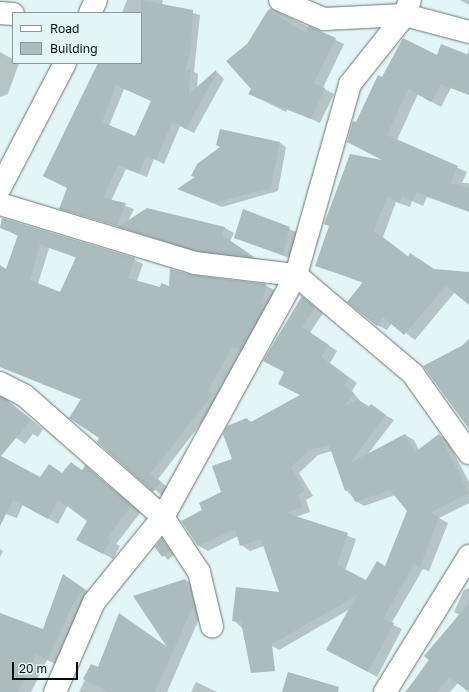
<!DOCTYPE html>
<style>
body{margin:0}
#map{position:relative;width:469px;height:692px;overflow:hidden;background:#e4f5f5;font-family:"Golos Text",sans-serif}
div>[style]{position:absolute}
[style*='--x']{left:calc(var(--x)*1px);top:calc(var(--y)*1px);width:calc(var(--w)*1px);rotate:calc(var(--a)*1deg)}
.shadow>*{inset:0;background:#0003}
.building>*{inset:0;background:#acbbbb}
.roads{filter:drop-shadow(0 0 1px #677676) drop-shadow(0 0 1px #677676)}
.minor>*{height:22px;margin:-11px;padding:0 11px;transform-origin:11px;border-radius:11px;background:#fff}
span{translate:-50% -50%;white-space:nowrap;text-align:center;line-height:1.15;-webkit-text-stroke:3px #e4f5f5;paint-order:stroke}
.legend{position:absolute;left:12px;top:12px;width:130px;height:52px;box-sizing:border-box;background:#e4f5f5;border:1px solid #8c9898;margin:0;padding:5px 7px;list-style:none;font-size:12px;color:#070d0d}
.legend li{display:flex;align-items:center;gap:8px;height:20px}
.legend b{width:20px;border:1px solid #8c9898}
.scale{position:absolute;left:12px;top:662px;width:66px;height:18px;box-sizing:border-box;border:2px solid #070d0d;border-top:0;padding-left:5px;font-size:12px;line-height:14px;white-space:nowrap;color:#070d0d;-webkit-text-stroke:3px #e4f5f5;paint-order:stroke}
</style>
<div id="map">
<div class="shadow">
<div style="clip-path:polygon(evenodd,127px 0,163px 0,162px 4px,200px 15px,194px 72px,198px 74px,197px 88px,216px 71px,224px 79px,194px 133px,180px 126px,164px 164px,154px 159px,147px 177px,126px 169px,111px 201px,134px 209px,128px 221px,147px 209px,225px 228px,234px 233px,230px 241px,260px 262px,207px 255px,60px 208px,68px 188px,44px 176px,85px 90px,88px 91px,100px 63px,141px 63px,141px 13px,122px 13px,127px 0,124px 89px,152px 101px,136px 138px,109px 126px,124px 89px)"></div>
<div style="clip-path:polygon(460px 0,469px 0,469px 5px,467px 4px)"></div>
<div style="clip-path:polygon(270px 8px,344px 44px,323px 88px,334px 94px,320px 123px,288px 108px,286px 112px,250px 94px,252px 89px,248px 44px)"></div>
<div style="clip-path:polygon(469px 49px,469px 95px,451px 88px,441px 107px,418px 94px,397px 140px,467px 172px,462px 183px,469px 183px,469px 212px,427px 197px,423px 206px,412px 201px,410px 207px,396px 202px,383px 237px,409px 257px,411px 254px,435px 270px,469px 275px,469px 302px,455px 292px,415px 340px,392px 323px,387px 330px,377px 325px,363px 283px,316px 265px,385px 161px,357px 123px,382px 78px,437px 56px,467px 55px)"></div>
<div style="clip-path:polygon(0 52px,19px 63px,8px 94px,0 97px)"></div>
<div style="clip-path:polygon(280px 143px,286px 147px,278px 191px,222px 207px,185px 192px)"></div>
<div style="clip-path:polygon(244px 211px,299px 233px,292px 259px,235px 238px)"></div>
<div style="clip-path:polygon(evenodd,3px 219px,134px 259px,143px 264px,137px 281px,161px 288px,170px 288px,193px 276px,265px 285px,274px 290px,269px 318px,249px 354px,241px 351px,216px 396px,220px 399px,158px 479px,168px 488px,162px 496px,100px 437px,82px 400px,0 367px,0 266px,7px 270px,18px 236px,0 227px,3px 219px,49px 248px,77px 258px,60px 293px,38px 284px,49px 248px)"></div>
<div style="clip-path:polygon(evenodd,302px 297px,323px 313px,310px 333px,337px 351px,330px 363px,357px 383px,352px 391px,360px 401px,394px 420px,368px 454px,405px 435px,414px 440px,419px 450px,439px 435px,447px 440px,469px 482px,469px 503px,439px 518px,448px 523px,429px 571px,423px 569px,391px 624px,402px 629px,377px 677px,327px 649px,350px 609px,279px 650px,243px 629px,233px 620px,280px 593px,264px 546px,250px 551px,241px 545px,238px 536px,208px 551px,199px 546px,182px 521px,203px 510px,223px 492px,247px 419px,252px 422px,302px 395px,285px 372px,302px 297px,332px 451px,346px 490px,356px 501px,364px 506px,395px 495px,408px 511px,386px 567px,366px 582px,345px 571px,356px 539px,296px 517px,310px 512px,306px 500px,313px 496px,299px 473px,318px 455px,332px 451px)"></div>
<div style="clip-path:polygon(469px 338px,469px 426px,424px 366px,460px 348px)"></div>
<div style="clip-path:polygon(0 394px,43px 429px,38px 437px,33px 434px,25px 444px,0 426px)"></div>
<div style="clip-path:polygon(0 457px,40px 478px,68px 481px,71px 463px,84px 471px,86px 467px,141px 512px,116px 544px,120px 546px,113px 559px,88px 545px,88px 520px,68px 505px,58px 524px,23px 504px,17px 518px,0 512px)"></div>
<div style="clip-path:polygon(162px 539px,175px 554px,168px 560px,156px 547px)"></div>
<div style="clip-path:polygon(0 549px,3px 551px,0 557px)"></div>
<div style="clip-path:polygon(63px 575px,94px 595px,58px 665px,47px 660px,31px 692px,0 692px,0 614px,43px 630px)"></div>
<div style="clip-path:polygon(185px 580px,194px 585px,202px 612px,167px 692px,79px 692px,92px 665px,98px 668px,120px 615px,169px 648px)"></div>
<div style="clip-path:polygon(469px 588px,469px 692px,458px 683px,450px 692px,406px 692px,460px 615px,454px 612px,464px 590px)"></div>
<div style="clip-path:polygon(196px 682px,217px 692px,191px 692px)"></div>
</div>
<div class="building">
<div style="clip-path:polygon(evenodd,141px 0,193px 10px,191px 48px,185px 73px,190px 68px,189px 94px,216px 70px,216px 74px,186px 129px,172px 122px,156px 160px,146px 156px,139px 173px,118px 165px,103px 198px,126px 203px,117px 226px,59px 209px,67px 188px,43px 176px,98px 63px,141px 63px,141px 0,116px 85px,151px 101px,135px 136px,102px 122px,116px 85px)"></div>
<div style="clip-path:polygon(268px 10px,306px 33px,309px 26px,336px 38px,314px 83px,325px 88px,311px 119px,248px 94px,251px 89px,226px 61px,247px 44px)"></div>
<div style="clip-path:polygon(403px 38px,437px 55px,441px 44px,469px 55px,469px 95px,441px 84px,431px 102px,408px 89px,387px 135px,458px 166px,450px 183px,469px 188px,469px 211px,417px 192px,413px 201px,402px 196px,400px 202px,387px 197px,374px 231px,408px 257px,410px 253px,434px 269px,469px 272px,469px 305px,446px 286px,404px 335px,383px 317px,377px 326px,347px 302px,363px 282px,315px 266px,329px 226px,324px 224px,350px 154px,382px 160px,347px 142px,353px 121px,356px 122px,378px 75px,382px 77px)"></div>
<div style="clip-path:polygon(220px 129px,280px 142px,271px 188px,214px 203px,177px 189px,195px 177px,191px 176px,197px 164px,220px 147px,216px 145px)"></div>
<div style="clip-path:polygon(147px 208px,225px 227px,222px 235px,254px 257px,198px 251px,118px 227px)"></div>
<div style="clip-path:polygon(243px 209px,290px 227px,283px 255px,234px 238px)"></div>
<div style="clip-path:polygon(evenodd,2px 218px,135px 258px,128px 278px,160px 287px,161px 283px,169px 286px,170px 269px,193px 275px,266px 284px,261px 313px,240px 350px,232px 347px,208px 391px,213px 394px,150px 474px,161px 482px,153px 492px,97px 442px,99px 438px,69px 418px,81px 399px,0 367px,0 265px,6px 269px,18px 235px,0 228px,2px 218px,40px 244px,76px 257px,60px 292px,30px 280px,40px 244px)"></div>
<div style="clip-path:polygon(evenodd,302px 296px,315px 307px,302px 327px,329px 345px,321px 357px,349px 378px,344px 385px,354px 394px,343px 407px,358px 399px,368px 408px,371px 404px,386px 415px,350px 463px,405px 434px,415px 452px,439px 434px,469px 493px,430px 513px,439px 517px,420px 567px,414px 564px,383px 619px,394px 623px,368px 672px,326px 650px,356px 596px,272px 644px,275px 671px,251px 673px,241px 622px,232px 621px,236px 587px,279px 592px,261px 539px,240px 546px,235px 529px,198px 546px,181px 521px,202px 510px,199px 503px,221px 492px,212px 466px,232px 459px,223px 434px,227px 426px,247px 418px,249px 423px,300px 395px,278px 384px,284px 372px,263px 361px,302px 296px,329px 445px,345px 491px,350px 489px,355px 502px,390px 490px,407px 511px,385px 566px,377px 561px,366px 580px,337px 565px,348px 533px,286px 513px,302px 507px,298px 495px,305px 491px,291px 467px,309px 450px,329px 445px)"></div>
<div style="clip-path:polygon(469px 342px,469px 429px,423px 366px)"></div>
<div style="clip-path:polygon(0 397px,31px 420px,1px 456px,40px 477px,49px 464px,62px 473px,71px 462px,82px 471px,85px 465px,131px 506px,107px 538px,110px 540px,103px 554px,76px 540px,87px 521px,58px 499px,48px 519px,13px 500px,0 526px)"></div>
<div style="clip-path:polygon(162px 538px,170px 551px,162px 557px,155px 547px)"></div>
<div style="clip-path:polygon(63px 574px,84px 589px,72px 606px,47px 660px,36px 654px,18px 692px,0 692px,0 613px,43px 629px)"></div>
<div style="clip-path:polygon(185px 579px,193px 606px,155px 692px,109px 692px,83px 679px,91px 664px,98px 667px,119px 613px,167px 647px,133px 596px)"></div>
<div style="clip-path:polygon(469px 603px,469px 692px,449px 677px,437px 692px,405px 692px,430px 661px,424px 656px)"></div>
<div style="clip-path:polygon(288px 672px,339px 687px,338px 692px,282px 692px)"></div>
</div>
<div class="roads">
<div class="minor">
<div style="--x:280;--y:0;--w:48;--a:23.4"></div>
<div style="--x:324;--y:19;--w:81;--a:-2.8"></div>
<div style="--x:405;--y:15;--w:66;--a:14.9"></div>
<div style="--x:0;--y:13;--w:13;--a:4"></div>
<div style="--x:90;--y:13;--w:14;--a:-65"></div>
<div style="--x:0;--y:188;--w:141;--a:-62.5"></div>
<div style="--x:0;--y:204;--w:204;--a:16.8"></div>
<div style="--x:195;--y:263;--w:102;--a:6.8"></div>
<div style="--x:296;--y:275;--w:153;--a:40.2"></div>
<div style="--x:413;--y:374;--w:97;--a:54.7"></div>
<div style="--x:0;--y:383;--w:27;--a:27"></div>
<div style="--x:24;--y:395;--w:185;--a:41.3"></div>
<div style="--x:163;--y:517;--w:66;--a:56.8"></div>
<div style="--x:199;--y:572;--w:56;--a:76.5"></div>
<div style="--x:55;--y:692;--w:98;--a:-66.6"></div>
<div style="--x:94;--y:602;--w:109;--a:-50.9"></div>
<div style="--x:163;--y:517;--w:276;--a:-61.2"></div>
<div style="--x:296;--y:275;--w:198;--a:-74.2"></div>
<div style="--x:350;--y:84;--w:88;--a:-51.4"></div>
<div style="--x:405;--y:15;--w:16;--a:-72"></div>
<div style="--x:385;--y:692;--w:160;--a:-58.3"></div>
</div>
</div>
<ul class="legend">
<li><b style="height:5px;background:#fff"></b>Road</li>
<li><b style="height:11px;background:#acbbbb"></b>Building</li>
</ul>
<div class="scale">20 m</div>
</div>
